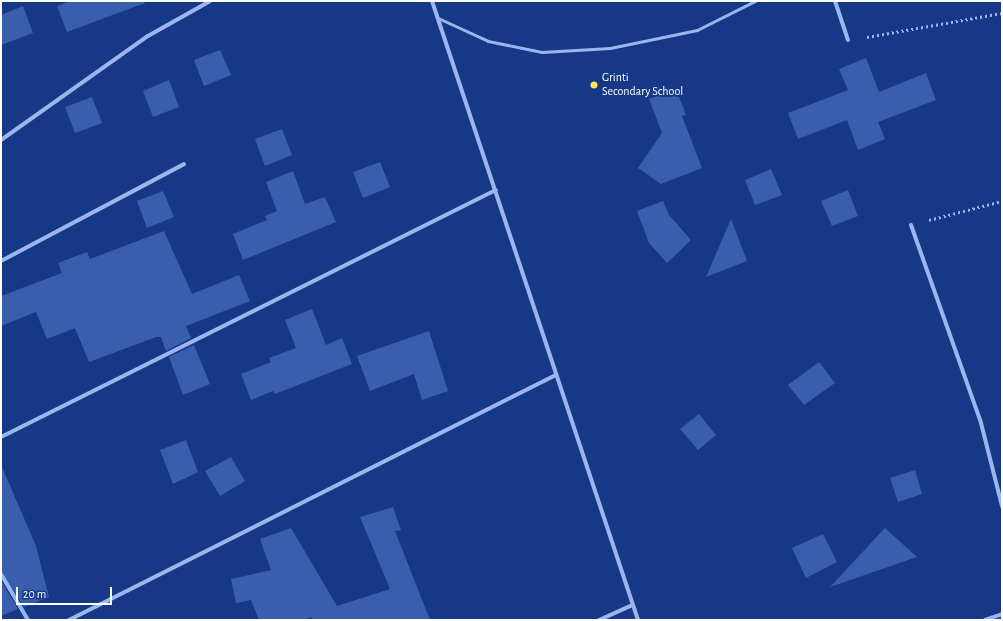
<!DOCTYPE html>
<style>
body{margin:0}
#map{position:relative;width:1003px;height:621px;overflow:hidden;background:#163886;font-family:"Alegreya Sans",sans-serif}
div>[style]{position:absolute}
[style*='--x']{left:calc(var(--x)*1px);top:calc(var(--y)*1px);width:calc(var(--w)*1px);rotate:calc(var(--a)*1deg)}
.building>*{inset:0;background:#3a5eae}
.path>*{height:2.5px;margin-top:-1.25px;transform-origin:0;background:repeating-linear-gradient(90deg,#9bb5ee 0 2px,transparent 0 5px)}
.service>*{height:3px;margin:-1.5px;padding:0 1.5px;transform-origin:1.5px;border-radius:1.5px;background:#9bb5ee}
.minor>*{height:4px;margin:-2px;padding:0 2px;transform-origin:2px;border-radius:2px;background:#9bb5ee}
.dots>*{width:11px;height:11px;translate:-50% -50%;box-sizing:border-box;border:2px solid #163886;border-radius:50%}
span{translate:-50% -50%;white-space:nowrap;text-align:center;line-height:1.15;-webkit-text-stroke:4px #163886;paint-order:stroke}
.poi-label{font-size:12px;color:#fff}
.left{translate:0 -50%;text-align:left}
.frame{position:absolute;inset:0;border:2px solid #fff;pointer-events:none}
.scale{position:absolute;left:16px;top:587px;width:96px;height:18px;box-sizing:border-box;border:2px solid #fff;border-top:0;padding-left:5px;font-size:12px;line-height:14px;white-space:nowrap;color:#fff;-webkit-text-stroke:3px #163886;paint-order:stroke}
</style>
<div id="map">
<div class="building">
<div style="clip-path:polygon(71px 1px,144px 1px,145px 3px,67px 32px,57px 6px)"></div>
<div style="clip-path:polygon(23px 6px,33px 33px,1px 45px,1px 15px)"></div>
<div style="clip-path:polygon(220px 50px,231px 75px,204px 86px,194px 60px)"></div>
<div style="clip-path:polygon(866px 58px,879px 92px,926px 73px,936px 100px,878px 122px,885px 139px,858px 150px,847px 120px,798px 139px,788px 113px,848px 90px,839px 69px)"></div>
<div style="clip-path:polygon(169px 80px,179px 107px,153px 117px,143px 91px)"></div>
<div style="clip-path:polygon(676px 89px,686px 115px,682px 116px,702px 168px,661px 184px,638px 168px,662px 133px,649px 99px)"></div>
<div style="clip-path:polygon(92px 97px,102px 123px,75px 133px,65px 107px)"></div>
<div style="clip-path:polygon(282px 129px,292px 155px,265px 166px,255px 139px)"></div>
<div style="clip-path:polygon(380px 162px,390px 187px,363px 198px,353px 172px)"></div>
<div style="clip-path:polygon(771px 169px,782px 195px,755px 205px,745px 180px)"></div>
<div style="clip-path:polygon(293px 171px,305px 204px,325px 197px,336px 222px,243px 260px,233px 234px,267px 220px,265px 216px,277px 211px,266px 182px)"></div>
<div style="clip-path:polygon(848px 190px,858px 216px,832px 226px,821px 201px)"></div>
<div style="clip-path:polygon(163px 191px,174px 217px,147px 228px,137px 201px)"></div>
<div style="clip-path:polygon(663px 201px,669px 215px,691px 240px,667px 263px,649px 243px,637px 211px)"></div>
<div style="clip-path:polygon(731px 219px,747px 261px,706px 277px)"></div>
<div style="clip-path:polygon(164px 231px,192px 294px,239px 275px,250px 301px,186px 326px,191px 338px,166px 351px,161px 337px,156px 337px,89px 362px,75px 328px,47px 339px,36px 312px,1px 326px,1px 296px,62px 273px,58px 263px,87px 252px,90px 259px)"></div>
<div style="clip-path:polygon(312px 309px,326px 345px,342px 338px,352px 364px,275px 394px,273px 391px,251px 400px,241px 374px,271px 362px,269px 358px,296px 348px,285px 320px)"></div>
<div style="clip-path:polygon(429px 331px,448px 391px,422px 400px,414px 374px,370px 391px,357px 356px)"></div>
<div style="clip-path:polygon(194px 345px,210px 384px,183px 395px,169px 357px)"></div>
<div style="clip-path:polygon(819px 362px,835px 383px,804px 405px,788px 385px)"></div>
<div style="clip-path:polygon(699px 414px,716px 435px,698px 450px,680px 429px)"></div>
<div style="clip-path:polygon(186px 440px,198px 472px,173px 484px,160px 450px)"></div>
<div style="clip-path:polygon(231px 457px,245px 481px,220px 496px,205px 471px)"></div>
<div style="clip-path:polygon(2px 467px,36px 546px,49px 597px,24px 607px,1px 571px)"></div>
<div style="clip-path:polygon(915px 470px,922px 494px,898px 502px,890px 478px)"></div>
<div style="clip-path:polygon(393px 507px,401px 530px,395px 531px,430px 620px,312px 620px,312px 617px,303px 620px,259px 620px,251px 600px,236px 603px,231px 579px,271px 570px,260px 539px,291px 528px,337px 606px,390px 589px,360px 517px)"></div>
<div style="clip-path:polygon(885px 528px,917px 557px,830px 587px)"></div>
<div style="clip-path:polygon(823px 534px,837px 562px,806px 578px,792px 548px)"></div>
<div style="clip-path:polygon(1px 581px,18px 609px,1px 616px)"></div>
</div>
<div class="path">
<div style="--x:867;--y:37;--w:137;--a:-10.1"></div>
<div style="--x:929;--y:220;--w:75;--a:-14.6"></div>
</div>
<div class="service">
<div style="--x:438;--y:18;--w:55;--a:24.7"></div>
<div style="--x:488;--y:41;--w:55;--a:11.5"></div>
<div style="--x:542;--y:52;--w:68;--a:-3.4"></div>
<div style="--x:610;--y:48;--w:89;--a:-11.7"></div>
<div style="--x:697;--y:30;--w:65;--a:-26.6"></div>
</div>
<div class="minor">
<div style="--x:432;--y:1;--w:652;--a:71.59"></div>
<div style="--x:835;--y:1;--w:41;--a:71.6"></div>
<div style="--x:1;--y:140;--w:180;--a:-35.3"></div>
<div style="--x:148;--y:36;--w:71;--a:-29.4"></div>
<div style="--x:911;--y:225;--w:210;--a:70.5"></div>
<div style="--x:981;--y:423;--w:86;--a:75.8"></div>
<div style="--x:1;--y:261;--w:207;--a:-27.9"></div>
<div style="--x:1;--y:437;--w:553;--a:-26.52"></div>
<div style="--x:1;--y:574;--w:53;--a:59.6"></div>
<div style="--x:69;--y:620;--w:545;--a:-26.71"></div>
<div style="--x:599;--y:620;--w:37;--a:-24"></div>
<div style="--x:985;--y:620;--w:18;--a:-19"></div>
</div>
<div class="dots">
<div style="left:594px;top:85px;background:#ffe558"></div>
</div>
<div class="poi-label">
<span class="left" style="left:602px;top:85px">Grinti<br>Secondary School</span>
</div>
<div class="frame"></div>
<div class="scale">20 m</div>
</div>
